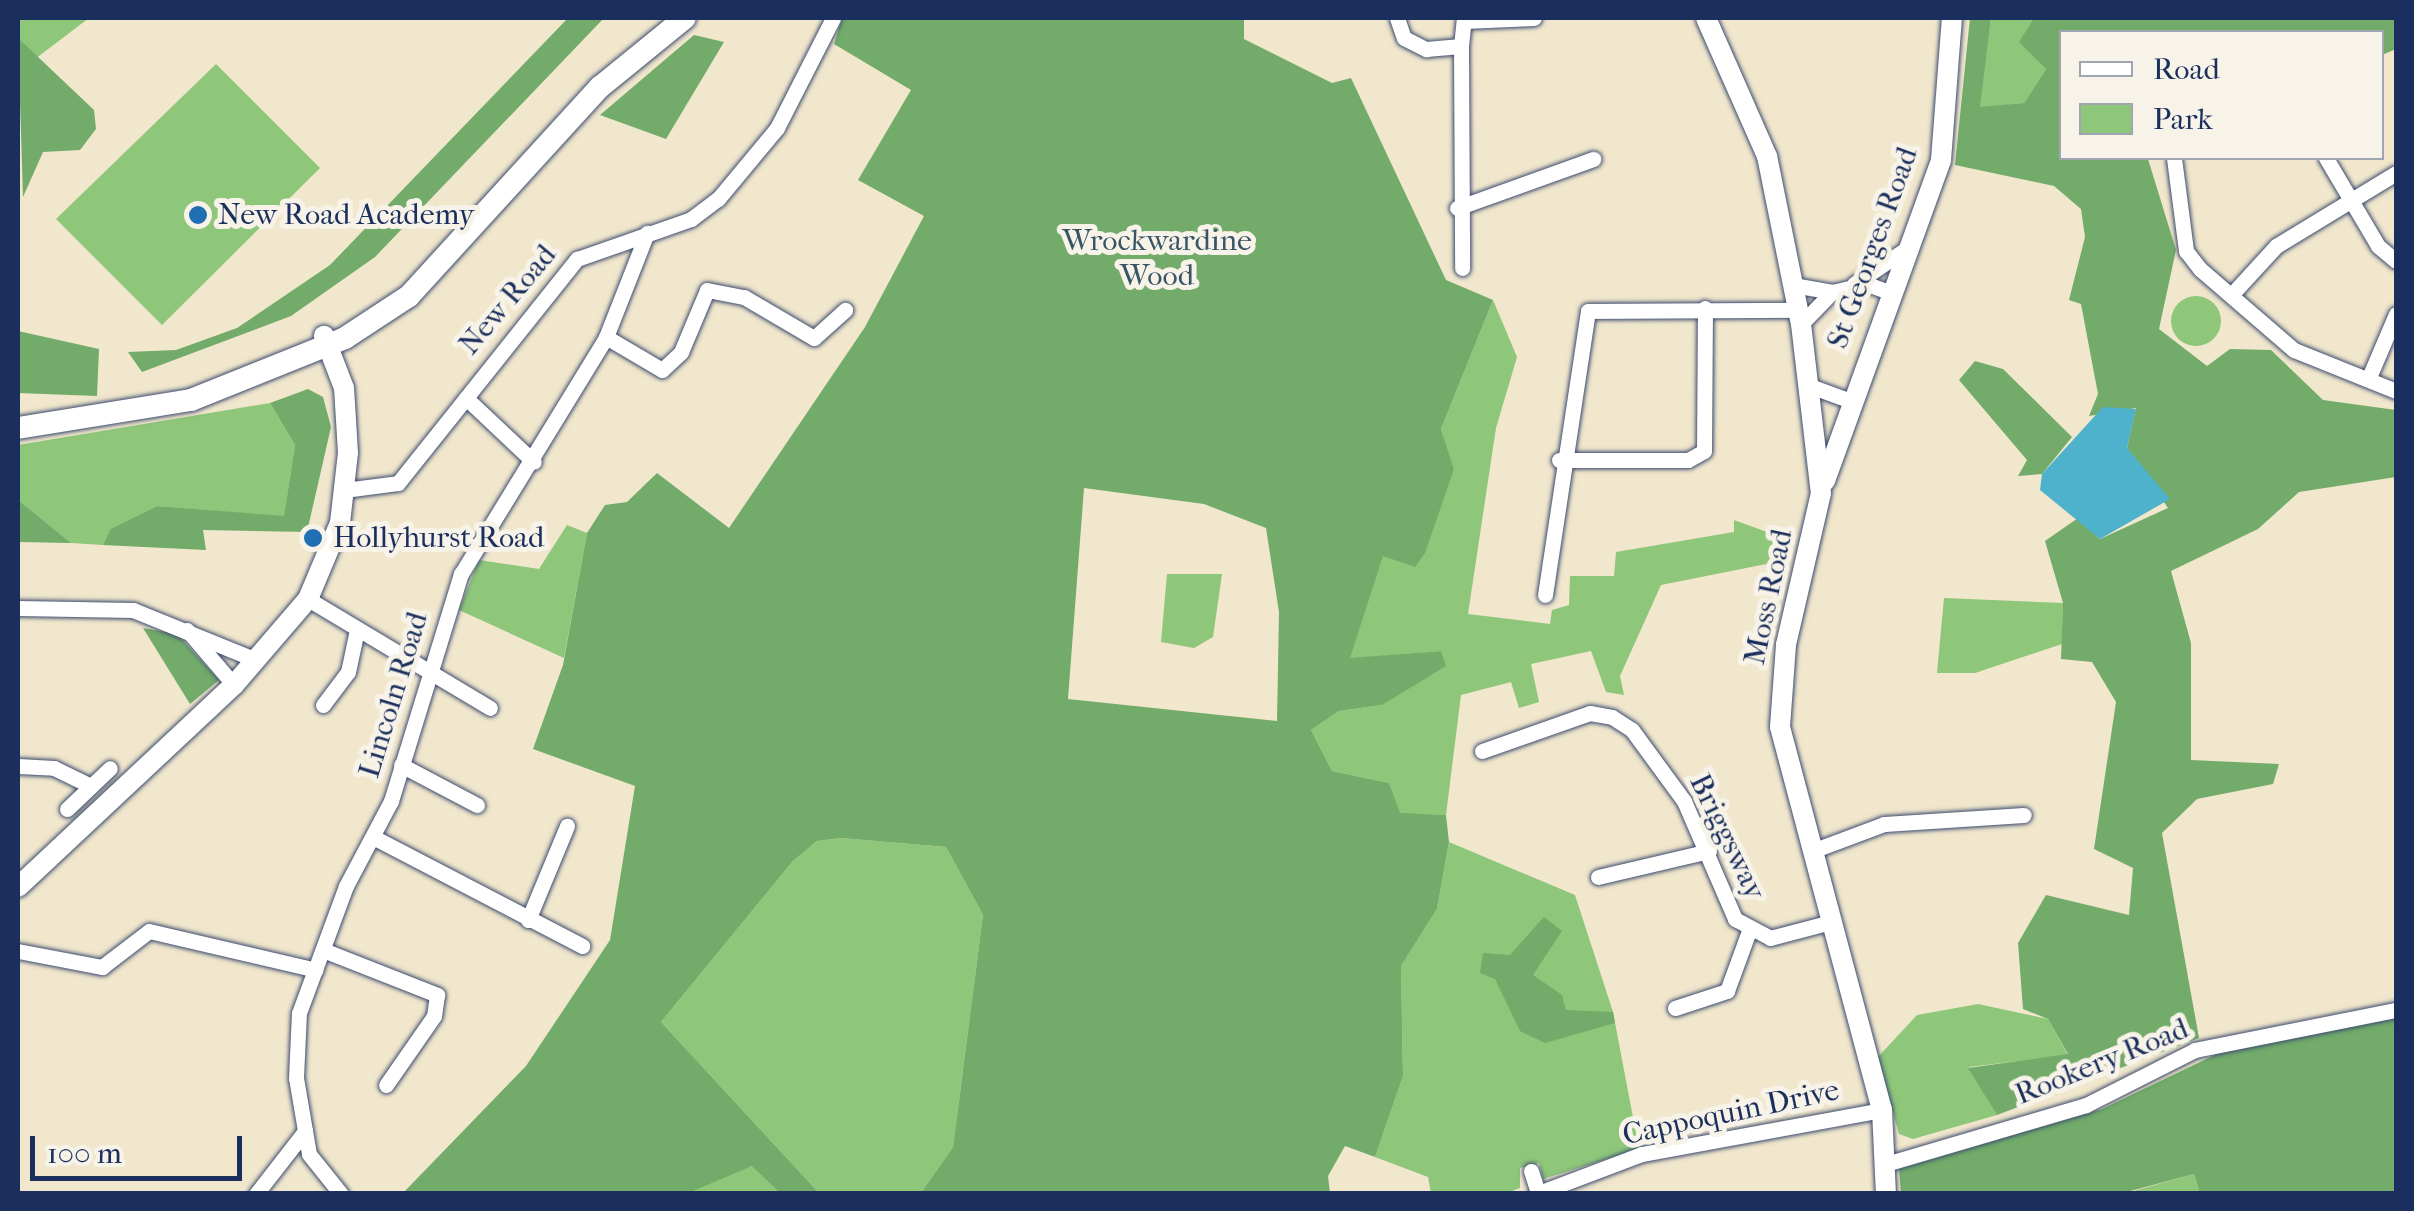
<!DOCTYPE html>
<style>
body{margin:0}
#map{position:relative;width:2414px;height:1211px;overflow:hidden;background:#f1e7cd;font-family:"IM FELL French Canon",serif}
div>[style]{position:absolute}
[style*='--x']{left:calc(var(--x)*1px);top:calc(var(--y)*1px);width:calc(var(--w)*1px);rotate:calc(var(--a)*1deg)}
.green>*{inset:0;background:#8ec67a}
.round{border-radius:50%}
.forest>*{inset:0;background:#72ab6a}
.water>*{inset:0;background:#4eb2cd}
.roads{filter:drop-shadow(0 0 2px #3b4b6f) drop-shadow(0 0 2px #3b4b6f)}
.minor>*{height:15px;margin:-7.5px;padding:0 7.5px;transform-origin:7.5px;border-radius:7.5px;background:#fff}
.tertiary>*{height:20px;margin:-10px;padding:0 10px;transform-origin:10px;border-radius:10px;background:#fff}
.secondary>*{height:22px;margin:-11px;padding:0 11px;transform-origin:11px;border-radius:11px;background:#fff}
.dots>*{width:28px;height:28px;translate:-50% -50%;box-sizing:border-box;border:5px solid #f7f3e8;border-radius:50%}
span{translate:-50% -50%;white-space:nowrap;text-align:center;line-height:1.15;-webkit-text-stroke:10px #f7f3e8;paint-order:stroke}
.poi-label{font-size:30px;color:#1b2f5e}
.left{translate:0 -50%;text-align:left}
.park-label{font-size:30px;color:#385565}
.street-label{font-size:30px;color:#1b2f5e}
.frame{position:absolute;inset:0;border:20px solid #1b2f5e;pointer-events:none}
.legend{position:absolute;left:2059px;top:30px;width:325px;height:130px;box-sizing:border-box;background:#f7f3e8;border:2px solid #9fa5b1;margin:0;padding:12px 18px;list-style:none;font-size:30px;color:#1b2f5e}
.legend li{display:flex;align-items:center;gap:20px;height:50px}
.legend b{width:50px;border:2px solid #9fa5b1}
.scale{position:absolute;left:30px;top:1136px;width:212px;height:45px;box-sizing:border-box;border:5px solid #1b2f5e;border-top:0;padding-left:12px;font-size:30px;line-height:35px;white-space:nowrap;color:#1b2f5e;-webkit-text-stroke:8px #f7f3e8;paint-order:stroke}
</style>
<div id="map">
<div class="green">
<div style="clip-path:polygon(18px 18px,89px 18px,35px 59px,18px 38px)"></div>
<div style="clip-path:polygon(1991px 18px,2046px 18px,2033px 21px,2046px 69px,2024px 103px,1979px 108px)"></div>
<div style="clip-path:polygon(216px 64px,320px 168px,162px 325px,56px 219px)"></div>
<div class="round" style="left:2171px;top:296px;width:50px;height:50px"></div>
<div style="clip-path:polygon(1493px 300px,1517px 357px,1496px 428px,1468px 614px,1550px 624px,1552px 610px,1569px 605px,1570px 576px,1614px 576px,1616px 552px,1734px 532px,1734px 520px,1789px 540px,1786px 560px,1661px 585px,1620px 676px,1624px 695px,1606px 692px,1591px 651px,1531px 664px,1539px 702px,1519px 708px,1511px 682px,1461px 695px,1446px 815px,1399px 814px,1389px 783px,1332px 771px,1311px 730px,1339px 711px,1382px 705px,1440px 651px,1349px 659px,1383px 555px,1454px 470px,1441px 429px)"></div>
<div style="clip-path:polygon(270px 403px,295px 445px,284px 517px,157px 506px,110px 529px,103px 545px,71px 543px,18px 500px,18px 445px)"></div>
<div style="clip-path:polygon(567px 525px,587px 533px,564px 658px,459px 610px,479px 560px,539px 569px)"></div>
<div style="clip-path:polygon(1167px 574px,1222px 574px,1213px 637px,1194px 648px,1161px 642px)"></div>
<div style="clip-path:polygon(1944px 598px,2063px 603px,2062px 644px,1975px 673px,1937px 673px)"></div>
<div style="clip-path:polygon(841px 838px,946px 847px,983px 915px,953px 1147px,921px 1193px,819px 1193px,661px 1022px,793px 861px,817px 841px)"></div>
<div style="clip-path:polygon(1449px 842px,1575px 895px,1613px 1012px,1639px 1149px,1543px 1179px,1539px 1163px,1520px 1168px,1520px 1188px,1504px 1194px,1431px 1193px,1428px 1177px,1375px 1157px,1403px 1076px,1401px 966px,1437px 909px)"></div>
<div style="clip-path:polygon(1978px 1004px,2048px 1019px,2068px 1055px,1969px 1067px,1997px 1115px,1913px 1139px,1899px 1134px,1878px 1057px,1917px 1015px)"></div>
<div style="clip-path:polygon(753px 1166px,780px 1193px,688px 1194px,708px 1179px)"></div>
<div style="clip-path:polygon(2194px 1174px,2200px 1193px,2123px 1194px)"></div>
</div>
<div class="forest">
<div style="clip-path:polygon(568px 18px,604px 18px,375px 257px,291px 316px,142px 372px,128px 352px,176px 350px,237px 328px,330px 265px)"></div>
<div style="clip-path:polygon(evenodd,842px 18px,1244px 18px,1244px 39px,1332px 83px,1351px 78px,1446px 280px,1493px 300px,1441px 429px,1454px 469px,1425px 553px,1415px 567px,1383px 556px,1350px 658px,1441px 651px,1446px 666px,1382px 705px,1339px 711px,1311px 730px,1332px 771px,1389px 783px,1400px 813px,1446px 815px,1449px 842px,1437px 909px,1401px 966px,1403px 1076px,1375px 1157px,1345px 1146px,1328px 1176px,1330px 1193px,921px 1193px,953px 1147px,983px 915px,946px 847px,841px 838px,817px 841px,793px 861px,661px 1022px,819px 1193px,780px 1193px,752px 1166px,688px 1193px,403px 1193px,526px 1066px,610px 940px,635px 786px,533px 749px,563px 665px,587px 533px,605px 505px,627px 502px,657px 473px,729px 528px,865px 327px,924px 216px,858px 180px,911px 90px,834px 44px,842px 18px,1084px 488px,1204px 504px,1266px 528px,1279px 612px,1277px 721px,1068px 699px,1084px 488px)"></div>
<div style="clip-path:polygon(1970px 18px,1991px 18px,1980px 107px,2024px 103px,2046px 69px,2019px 42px,2033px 20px,2396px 18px,2396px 49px,2382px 55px,2382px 32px,2062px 32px,2062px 158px,2148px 159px,2176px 250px,2159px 329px,2207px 366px,2230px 349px,2271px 350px,2323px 400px,2396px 410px,2396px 477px,2299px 492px,2258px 529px,2171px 571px,2191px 643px,2191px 760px,2279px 764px,2273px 784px,2197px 799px,2162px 833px,2199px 1038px,1997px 1115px,1968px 1068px,2068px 1054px,2048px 1019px,2023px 1009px,2018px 943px,2046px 895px,2129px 915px,2133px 868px,2094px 849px,2116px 702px,2092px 662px,2061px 659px,2063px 603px,2045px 541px,2078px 518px,2100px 539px,2168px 508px,2127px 448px,2136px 408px,2089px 416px,2098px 394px,2081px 304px,2069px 300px,2085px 237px,2081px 209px,2054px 186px,1955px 165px)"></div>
<div style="clip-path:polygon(694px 35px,724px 42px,666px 139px,600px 115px)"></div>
<div style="clip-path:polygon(18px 38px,94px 110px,96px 129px,80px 150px,43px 152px,23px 197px)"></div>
<div style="clip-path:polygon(18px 331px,99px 349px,97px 396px,18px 393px)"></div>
<div style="clip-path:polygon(1975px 361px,2003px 369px,2072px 437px,2042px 474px,2018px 476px,2027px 460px,1959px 380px)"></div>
<div style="clip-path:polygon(308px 389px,323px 397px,331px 427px,307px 532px,203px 530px,206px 550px,103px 545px,110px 529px,157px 506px,284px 516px,295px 445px,270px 403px)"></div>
<div style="clip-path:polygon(18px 500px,33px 512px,71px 543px,18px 542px)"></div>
<div style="clip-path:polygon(143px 628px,177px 634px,219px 680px,190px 704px)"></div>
<div style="clip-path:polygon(1544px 917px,1562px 931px,1533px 975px,1562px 995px,1566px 1010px,1613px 1012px,1615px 1023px,1545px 1043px,1520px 1031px,1495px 979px,1480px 973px,1483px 953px,1510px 955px)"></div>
<div style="clip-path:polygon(2396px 1018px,2396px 1193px,2200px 1193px,2194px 1174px,2123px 1193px,1901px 1194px,1899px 1169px,2102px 1109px,2223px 1051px)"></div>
</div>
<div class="water">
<div style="clip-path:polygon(2103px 407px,2136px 409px,2127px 448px,2170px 499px,2100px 539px,2040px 490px,2042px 474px)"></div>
</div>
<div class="roads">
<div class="minor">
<div style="--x:1397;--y:18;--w:21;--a:71"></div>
<div style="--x:1404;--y:38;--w:25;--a:27"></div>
<div style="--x:1426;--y:49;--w:35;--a:-5"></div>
<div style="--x:1461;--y:46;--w:28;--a:-84"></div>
<div style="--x:1464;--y:21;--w:70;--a:-2.5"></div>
<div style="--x:1461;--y:46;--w:222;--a:89.7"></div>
<div style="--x:2174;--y:158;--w:94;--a:82.6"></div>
<div style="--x:2186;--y:251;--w:23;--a:52"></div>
<div style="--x:2200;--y:269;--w:124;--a:40.8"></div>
<div style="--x:2294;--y:350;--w:110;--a:21.9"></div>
<div style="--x:2326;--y:158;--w:102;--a:59.4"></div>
<div style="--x:2378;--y:246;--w:23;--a:40"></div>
<div style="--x:1457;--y:208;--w:145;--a:-19.8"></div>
<div style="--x:1854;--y:284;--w:66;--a:-33.9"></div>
<div style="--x:1793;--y:285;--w:40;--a:10"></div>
<div style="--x:1832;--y:292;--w:36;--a:-13"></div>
<div style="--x:1867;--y:284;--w:27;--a:20"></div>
<div style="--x:2233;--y:293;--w:64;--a:-47.5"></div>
<div style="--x:2276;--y:246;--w:140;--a:-31.3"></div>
<div style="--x:1801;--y:324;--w:45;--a:-45.9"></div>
<div style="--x:606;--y:337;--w:65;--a:30.5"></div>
<div style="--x:662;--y:370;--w:26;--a:-43"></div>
<div style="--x:681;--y:352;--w:67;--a:-67.2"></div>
<div style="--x:707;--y:290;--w:38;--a:11"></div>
<div style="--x:744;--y:297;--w:81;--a:30.4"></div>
<div style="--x:814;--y:338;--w:42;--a:-42.1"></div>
<div style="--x:2370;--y:375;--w:66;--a:-66.9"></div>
<div style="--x:1810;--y:386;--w:40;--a:20.2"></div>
<div style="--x:466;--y:398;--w:93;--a:43.3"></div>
<div style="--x:1559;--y:460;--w:129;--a:0"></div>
<div style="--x:1688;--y:460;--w:18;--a:-29"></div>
<div style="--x:1704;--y:451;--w:143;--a:-89.6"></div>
<div style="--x:344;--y:490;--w:54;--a:-7.4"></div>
<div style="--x:398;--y:483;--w:287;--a:-51.4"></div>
<div style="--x:577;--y:259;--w:121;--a:-19.3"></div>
<div style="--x:691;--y:219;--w:34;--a:-37"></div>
<div style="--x:718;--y:199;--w:92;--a:-50.3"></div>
<div style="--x:777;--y:128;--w:123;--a:-63"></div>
<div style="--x:1545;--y:595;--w:287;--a:-81.4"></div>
<div style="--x:1588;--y:311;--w:210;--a:-0.3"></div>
<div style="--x:308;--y:599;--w:212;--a:30.9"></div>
<div style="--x:18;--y:608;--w:115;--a:1"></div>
<div style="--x:133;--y:610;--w:133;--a:22.1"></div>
<div style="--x:187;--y:630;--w:72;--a:49.5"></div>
<div style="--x:323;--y:705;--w:41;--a:-52.9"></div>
<div style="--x:348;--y:672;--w:39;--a:-78"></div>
<div style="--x:1482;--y:751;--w:114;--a:-19.4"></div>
<div style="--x:1590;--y:713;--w:22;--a:10"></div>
<div style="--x:1612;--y:717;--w:24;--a:33"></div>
<div style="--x:1632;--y:730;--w:88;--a:53.8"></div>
<div style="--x:1684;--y:801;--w:129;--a:66.6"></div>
<div style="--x:1735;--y:919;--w:40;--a:28"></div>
<div style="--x:1770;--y:938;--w:63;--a:-14.7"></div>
<div style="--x:401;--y:765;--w:86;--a:27.8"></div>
<div style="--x:18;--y:766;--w:36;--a:3"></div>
<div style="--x:54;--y:768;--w:41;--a:25.9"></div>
<div style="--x:67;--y:809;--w:59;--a:-43.6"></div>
<div style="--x:373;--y:837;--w:236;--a:27.5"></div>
<div style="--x:1812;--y:851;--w:77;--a:-20.6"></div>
<div style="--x:1884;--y:824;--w:140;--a:-3.7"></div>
<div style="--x:1598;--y:877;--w:114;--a:-13.2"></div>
<div style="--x:528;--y:920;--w:102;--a:-67.5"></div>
<div style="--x:323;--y:950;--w:123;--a:21.5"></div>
<div style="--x:437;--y:995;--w:21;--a:98"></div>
<div style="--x:434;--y:1016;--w:84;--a:124.8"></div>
<div style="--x:18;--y:951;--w:86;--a:10.8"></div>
<div style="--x:102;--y:967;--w:59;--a:-37.5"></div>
<div style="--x:149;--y:931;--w:171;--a:13.1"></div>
<div style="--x:1675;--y:1008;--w:55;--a:-18.1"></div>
<div style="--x:1727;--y:991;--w:64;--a:-69.9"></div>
<div style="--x:1889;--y:1163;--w:205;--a:-16.4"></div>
<div style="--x:2086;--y:1105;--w:122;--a:-26.8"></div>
<div style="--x:2195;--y:1050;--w:205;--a:-11.3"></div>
<div style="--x:1531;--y:1171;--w:23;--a:72"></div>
<div style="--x:256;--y:1194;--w:80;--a:-52.1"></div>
<div style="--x:341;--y:1194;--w:51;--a:-128.7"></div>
<div style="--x:309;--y:1154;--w:77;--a:-99.7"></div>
<div style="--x:296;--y:1078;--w:65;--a:-87.4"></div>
<div style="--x:299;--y:1013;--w:135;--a:-69.7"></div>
<div style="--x:346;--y:886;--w:96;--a:-62.1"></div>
<div style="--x:391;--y:801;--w:238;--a:-72.9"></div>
<div style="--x:461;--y:574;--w:278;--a:-58.5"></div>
<div style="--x:606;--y:337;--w:112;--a:-68.5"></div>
<div style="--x:1536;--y:1194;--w:113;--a:-20.7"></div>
<div style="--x:1642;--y:1154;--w:244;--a:-10.4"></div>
</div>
<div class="tertiary">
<div style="--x:1706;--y:18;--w:151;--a:66.2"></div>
<div style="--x:1767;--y:156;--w:171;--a:78.6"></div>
<div style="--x:1801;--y:324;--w:170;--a:83.3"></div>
<div style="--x:1821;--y:493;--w:156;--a:103"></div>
<div style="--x:1786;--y:645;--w:82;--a:94.2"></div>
<div style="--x:1780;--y:727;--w:396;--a:75.1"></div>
<div style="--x:1882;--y:1110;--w:84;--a:87.3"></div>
<div style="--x:1825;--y:481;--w:341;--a:-70.1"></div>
<div style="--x:1941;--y:160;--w:142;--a:-85.6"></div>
<div style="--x:18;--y:887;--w:296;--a:-43.1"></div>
<div style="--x:234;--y:685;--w:113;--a:-49.3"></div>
<div style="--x:308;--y:599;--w:82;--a:-67.2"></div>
<div style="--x:340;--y:523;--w:70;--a:-83.5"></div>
<div style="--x:348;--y:453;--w:65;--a:-93.5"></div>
<div style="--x:344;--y:388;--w:56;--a:-111"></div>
</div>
<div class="secondary">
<div style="--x:18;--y:428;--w:175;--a:-9.2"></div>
<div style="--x:191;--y:400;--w:166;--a:-21.9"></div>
<div style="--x:345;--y:338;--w:77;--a:-33.3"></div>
<div style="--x:409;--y:296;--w:283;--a:-47.6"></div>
<div style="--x:600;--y:87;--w:109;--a:-39.1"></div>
</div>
</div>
<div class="dots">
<div style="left:198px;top:215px;background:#1f6fb2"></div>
<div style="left:313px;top:538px;background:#1f6fb2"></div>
</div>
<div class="poi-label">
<span class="left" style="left:218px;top:215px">New Road Academy</span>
<span class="left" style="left:333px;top:538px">Hollyhurst Road</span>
</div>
<div class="park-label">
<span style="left:1157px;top:258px">Wrockwardine<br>Wood</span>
</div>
<div class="street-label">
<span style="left:1873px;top:248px;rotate:-70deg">St Georges Road</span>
<span style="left:508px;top:300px;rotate:-50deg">New Road</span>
<span style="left:1769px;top:597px;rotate:-78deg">Moss Road</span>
<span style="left:394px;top:695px;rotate:-73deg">Lincoln Road</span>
<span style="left:1727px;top:837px;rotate:64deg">Briggsway</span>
<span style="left:2102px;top:1062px;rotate:-22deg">Rookery Road</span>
<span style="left:1731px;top:1113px;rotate:-12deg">Cappoquin Drive</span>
</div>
<div class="frame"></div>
<ul class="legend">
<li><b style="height:12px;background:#fff"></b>Road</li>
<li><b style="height:28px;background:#8ec67a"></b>Park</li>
</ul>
<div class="scale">100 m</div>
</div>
